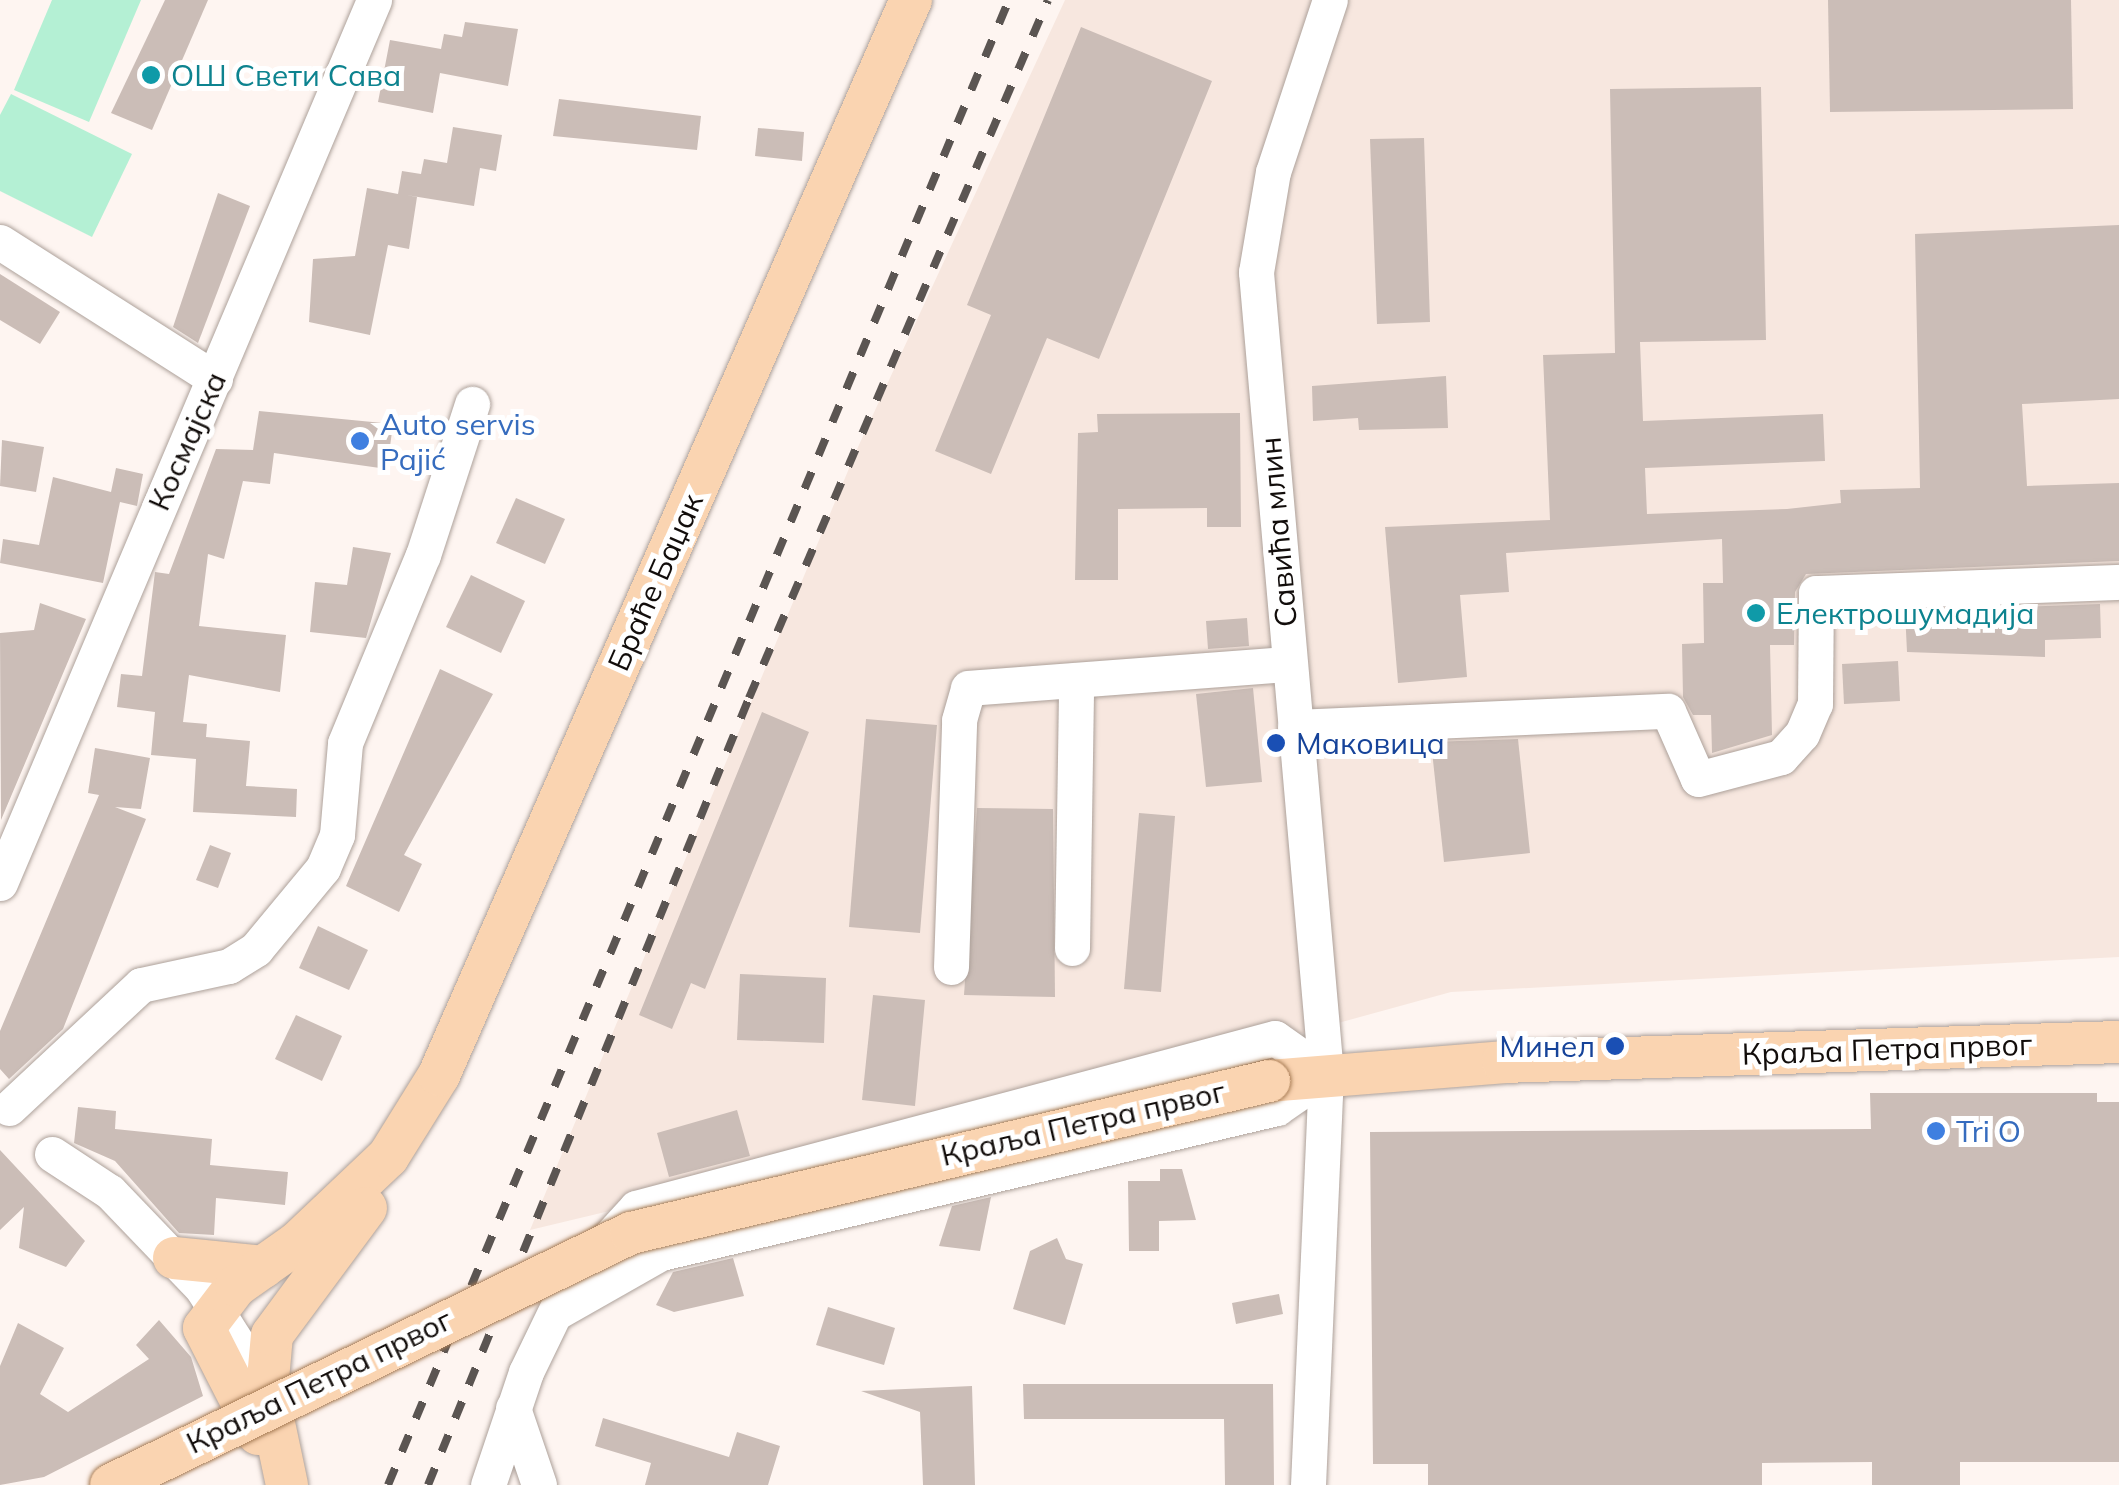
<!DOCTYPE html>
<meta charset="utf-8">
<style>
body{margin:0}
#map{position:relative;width:2119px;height:1485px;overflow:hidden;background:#fef5f1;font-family:Mulish,sans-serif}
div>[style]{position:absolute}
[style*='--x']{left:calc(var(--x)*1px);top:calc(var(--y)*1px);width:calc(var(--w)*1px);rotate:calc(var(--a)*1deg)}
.built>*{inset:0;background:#f7e7df}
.green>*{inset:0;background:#b4f0d4}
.building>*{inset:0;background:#cbbdb7}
.roads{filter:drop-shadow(0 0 2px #ada19a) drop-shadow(0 0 2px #ada19a)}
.minor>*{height:35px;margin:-17.5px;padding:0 17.5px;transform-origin:17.5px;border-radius:17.5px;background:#fff}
.major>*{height:42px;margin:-21px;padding:0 21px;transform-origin:21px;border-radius:21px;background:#fad4b1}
.rail>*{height:8px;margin-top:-4px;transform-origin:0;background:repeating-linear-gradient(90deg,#5b5552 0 18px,transparent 0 36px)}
.bridges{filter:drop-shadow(0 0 2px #a77c55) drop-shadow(0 0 2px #a77c55)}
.major-bridge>*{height:42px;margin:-21px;padding:0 21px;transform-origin:21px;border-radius:21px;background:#fad4b1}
.dots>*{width:28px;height:28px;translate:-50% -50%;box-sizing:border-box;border:5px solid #fff;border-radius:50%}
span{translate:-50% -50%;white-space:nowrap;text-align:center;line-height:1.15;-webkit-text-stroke:10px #fff;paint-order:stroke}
.culture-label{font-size:30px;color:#0d838f}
.left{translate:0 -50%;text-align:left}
.shop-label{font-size:30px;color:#366cbe}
.street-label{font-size:30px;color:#120d0b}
.transit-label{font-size:30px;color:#164399}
.right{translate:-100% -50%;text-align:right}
</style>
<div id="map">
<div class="built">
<div style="clip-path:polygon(1065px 0,2119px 0,2119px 957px,1451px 992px,956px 1128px,530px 1230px,858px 447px)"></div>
</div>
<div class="green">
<div style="clip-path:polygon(52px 0,141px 0,89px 122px,14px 90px)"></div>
<div style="clip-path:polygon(11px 94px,132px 154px,92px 237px,0 191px,0 115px)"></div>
</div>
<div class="building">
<div style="clip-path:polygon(165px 0,208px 0,152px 130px,111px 113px)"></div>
<div style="clip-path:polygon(1828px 0,2071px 0,2073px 109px,1830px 112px)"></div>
<div style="clip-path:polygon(465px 22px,518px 29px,508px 86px,440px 73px,433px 113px,378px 102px,390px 40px,441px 49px,444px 34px,462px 37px)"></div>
<div style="clip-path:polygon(1081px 27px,1212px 81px,1099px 359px,1047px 338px,991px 474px,935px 451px,991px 315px,967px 305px)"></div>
<div style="clip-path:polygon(1761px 87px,1766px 340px,1640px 342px,1643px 421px,1823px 414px,1825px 461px,1645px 468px,1647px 514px,1787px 509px,1841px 503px,1840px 490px,1920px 488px,1915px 234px,2119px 225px,2119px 399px,2022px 404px,2027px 486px,2119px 483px,2119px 561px,1806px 574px,1795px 592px,1794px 645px,1770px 645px,1772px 735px,1712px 753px,1711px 715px,1693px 715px,1683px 697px,1682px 644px,1704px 643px,1703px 583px,1723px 583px,1722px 539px,1506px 553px,1509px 592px,1460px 595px,1467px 677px,1398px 683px,1385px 527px,1550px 520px,1543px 355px,1615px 353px,1610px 89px)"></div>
<div style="clip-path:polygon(559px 99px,701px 116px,697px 150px,553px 136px)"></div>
<div style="clip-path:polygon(453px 127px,502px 135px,496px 171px,480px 168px,474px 206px,406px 195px,417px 197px,409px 249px,388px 245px,370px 335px,309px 322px,313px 259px,355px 256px,367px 188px,398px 194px,402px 171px,421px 174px,424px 159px,447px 163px)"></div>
<div style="clip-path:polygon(758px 128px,804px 132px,802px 161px,755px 156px)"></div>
<div style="clip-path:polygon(1424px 138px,1430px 322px,1377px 324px,1370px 139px)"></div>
<div style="clip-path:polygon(218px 193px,250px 206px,198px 343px,173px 327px)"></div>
<div style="clip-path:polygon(0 274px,60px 312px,40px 344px,0 320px)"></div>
<div style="clip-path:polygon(1446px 376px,1448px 428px,1359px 430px,1358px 418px,1313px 421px,1312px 386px)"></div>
<div style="clip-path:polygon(259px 411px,393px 424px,387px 469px,274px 453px,270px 484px,243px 481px,224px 559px,208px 554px,199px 626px,286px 635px,280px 692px,189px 675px,183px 722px,207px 724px,206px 737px,250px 741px,246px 786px,297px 789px,296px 817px,193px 812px,196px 759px,151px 755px,155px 712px,117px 707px,121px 674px,142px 676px,155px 572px,169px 574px,216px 449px,253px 450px)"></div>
<div style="clip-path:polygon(1240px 413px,1241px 527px,1207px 527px,1207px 508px,1118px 509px,1118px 580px,1075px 580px,1078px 433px,1098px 432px,1097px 414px)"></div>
<div style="clip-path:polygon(2px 440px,44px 447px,36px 492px,0 486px)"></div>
<div style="clip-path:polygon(116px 468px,143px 474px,137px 506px,120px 502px,103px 583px,0 563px,3px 539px,39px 545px,53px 477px,111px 492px)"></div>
<div style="clip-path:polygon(516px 498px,565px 519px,545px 564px,496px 543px)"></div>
<div style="clip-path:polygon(353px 547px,391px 553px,366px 638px,310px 632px,315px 582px,347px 585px)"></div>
<div style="clip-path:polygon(471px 575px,525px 601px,501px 653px,446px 627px)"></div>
<div style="clip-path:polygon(40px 603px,86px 619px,1px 820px,0 633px,34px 630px)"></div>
<div style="clip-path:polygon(2100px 604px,2101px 638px,2045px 640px,2045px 657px,1907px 652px,1905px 611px)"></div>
<div style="clip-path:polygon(1247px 618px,1249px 646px,1208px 649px,1206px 621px)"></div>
<div style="clip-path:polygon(1898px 661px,1900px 701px,1844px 704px,1842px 664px)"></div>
<div style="clip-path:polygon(440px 669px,493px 694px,404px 855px,422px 864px,399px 912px,346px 886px)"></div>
<div style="clip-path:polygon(1253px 688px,1262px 782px,1206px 787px,1196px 694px)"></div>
<div style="clip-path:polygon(762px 712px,809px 732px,705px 989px,691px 983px,672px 1029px,639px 1015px)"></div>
<div style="clip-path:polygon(866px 719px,937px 725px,920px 933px,849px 927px)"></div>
<div style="clip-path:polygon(1518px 739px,1530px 853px,1444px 862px,1431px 742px)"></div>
<div style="clip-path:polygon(95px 748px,150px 758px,141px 809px,115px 807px,146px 819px,63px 1029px,9px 1079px,0 1069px,0 1031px,99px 795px,88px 793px)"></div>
<div style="clip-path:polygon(977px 808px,1053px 809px,1055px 997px,964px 995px)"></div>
<div style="clip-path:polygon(1139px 813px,1175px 816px,1161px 992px,1124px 989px)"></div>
<div style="clip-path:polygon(210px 845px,231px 853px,218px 888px,196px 880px)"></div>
<div style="clip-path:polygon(318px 926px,368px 950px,349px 990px,299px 968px)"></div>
<div style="clip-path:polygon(740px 974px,826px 978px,824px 1043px,737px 1040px)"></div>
<div style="clip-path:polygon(873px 995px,925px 1000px,915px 1106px,862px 1100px)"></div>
<div style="clip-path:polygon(296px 1015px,342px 1036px,322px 1081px,275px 1059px)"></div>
<div style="clip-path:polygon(1870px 1093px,2097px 1093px,2097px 1102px,2119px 1102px,2119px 1462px,1960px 1462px,1960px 1485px,1872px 1485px,1872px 1462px,1762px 1463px,1762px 1485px,1428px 1485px,1428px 1464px,1373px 1464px,1370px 1132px,1871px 1129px)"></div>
<div style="clip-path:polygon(78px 1107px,116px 1111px,115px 1129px,212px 1139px,210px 1165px,288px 1172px,285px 1205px,216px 1198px,214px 1235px,179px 1233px,115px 1161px,74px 1143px)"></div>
<div style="clip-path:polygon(737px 1110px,750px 1156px,669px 1177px,657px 1133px)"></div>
<div style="clip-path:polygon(0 1150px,85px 1241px,66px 1267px,19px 1248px,24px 1207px,0 1230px)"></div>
<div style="clip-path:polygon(1160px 1169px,1182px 1169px,1196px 1220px,1159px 1221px,1159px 1251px,1129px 1251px,1128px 1181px,1160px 1181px)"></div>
<div style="clip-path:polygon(991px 1197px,980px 1251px,939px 1246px,952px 1206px)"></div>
<div style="clip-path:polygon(1057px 1238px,1066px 1259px,1083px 1264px,1065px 1325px,1013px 1309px,1030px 1251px)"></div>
<div style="clip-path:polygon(733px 1258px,744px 1296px,674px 1312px,656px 1305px,673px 1272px)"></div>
<div style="clip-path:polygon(1279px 1294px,1283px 1314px,1236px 1324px,1232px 1303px)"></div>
<div style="clip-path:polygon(828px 1307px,895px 1328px,884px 1365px,816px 1345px)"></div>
<div style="clip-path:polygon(159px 1320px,191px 1357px,203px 1396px,44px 1477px,0 1485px,0 1366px,18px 1323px,64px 1348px,40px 1394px,68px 1412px,149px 1359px,136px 1345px)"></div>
<div style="clip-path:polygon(1023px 1384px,1273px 1384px,1274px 1485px,1225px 1485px,1224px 1419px,1024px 1419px)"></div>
<div style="clip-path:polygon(972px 1386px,975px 1485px,923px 1485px,920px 1412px,861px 1391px)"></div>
<div style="clip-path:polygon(603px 1418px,729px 1457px,737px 1432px,780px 1446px,768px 1485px,645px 1485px,651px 1463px,595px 1446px)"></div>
</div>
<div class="roads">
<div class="minor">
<div style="--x:0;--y:242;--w:255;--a:32.5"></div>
<div style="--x:1295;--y:727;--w:373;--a:-2.5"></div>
<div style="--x:1668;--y:711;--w:74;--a:66.2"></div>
<div style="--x:1698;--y:779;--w:86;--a:-14.8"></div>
<div style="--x:1781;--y:757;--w:31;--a:-48"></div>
<div style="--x:1802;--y:734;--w:33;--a:-67"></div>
<div style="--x:1815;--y:704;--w:111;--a:-89.5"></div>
<div style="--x:1816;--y:593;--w:303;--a:-2.1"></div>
<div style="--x:0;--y:883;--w:959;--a:-67.04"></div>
<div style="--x:1072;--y:948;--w:268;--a:-89.1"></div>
<div style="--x:951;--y:967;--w:247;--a:-88.1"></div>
<div style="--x:959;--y:720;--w:33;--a:-74"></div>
<div style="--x:968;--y:688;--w:322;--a:-4.3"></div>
<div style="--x:9;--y:1108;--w:180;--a:-43"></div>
<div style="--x:141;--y:985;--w:90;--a:-12.2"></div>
<div style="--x:229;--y:966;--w:32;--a:-32"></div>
<div style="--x:256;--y:949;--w:105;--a:-50.4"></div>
<div style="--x:323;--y:868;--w:36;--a:-67"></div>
<div style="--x:337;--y:835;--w:92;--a:-85"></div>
<div style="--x:345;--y:743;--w:204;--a:-67.5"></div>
<div style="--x:423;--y:555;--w:159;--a:-72"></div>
<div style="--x:52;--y:1154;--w:69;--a:33.2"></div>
<div style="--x:110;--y:1192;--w:133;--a:46.2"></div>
<div style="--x:202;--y:1288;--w:121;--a:57.5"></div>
<div style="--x:557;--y:1312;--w:120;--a:-29.6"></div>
<div style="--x:661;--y:1253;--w:633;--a:-13.25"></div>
<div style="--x:1277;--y:1108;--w:60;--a:-34.8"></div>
<div style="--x:513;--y:1408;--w:81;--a:71.3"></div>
<div style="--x:488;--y:1485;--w:119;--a:-71.4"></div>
<div style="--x:526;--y:1372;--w:103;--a:-64.2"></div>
<div style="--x:571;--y:1279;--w:96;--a:-47.5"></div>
<div style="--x:636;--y:1208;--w:661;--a:-14.9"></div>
<div style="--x:1275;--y:1038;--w:62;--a:35.2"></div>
<div style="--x:1308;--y:1485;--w:411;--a:-87.5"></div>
<div style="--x:1326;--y:1074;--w:805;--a:-94.99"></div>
<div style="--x:1256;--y:272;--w:101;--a:-80.4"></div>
<div style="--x:1273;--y:172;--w:181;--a:-71.7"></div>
</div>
<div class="major">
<div style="--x:1269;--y:1081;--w:235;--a:-4.6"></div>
<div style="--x:1503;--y:1062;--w:616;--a:-1.86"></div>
<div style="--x:174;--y:1258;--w:90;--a:5.7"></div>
<div style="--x:204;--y:1328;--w:53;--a:-52.7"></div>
<div style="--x:236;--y:1286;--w:75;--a:-35.2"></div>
<div style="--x:297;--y:1243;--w:125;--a:-43.4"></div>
<div style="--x:388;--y:1157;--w:97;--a:-58.1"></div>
<div style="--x:439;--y:1075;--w:1174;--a:-66.3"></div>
<div style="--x:204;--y:1328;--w:119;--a:63"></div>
<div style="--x:287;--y:1485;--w:97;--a:-101.9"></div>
<div style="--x:267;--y:1390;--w:55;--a:-84.8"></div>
<div style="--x:272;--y:1335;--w:158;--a:-53.5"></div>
</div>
</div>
<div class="rail">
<div style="--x:388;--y:1485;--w:1610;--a:-67.31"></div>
<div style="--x:428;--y:1485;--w:850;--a:-67.81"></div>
<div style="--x:749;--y:698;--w:759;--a:-66.81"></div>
</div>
<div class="bridges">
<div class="major-bridge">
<div style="--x:111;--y:1485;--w:578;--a:-25.86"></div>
<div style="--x:631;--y:1233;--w:656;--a:-13.4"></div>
</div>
</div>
<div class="dots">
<div style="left:151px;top:75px;background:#0f9aa8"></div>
<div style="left:360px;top:441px;background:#3f7fe0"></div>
<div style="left:1756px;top:613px;background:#0f9aa8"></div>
<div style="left:1276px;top:743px;background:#1a4fb4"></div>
<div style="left:1615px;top:1046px;background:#1a4fb4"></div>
<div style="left:1936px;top:1131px;background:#3f7fe0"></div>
</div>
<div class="culture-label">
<span class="left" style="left:171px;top:75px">ОШ Свети Сава</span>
<span class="left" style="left:1776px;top:613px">Електрошумадија</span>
</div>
<div class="shop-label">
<span class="left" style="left:380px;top:441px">Auto servis<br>Pajić</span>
<span class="left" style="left:1956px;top:1131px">Tri O</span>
</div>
<div class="street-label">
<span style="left:187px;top:441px;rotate:-66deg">Космајска</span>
<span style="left:1278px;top:532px;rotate:-95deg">Савића млин</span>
<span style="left:655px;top:582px;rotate:-66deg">Браће Баџак</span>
<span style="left:1887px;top:1049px;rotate:-2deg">Краља Петра првог</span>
<span style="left:1083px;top:1123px;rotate:-13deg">Краља Петра првог</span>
<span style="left:319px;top:1381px;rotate:-26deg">Краља Петра првог</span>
</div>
<div class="transit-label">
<span class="left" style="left:1296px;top:743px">Маковица</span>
<span class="right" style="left:1595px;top:1046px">Минел</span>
</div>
</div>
